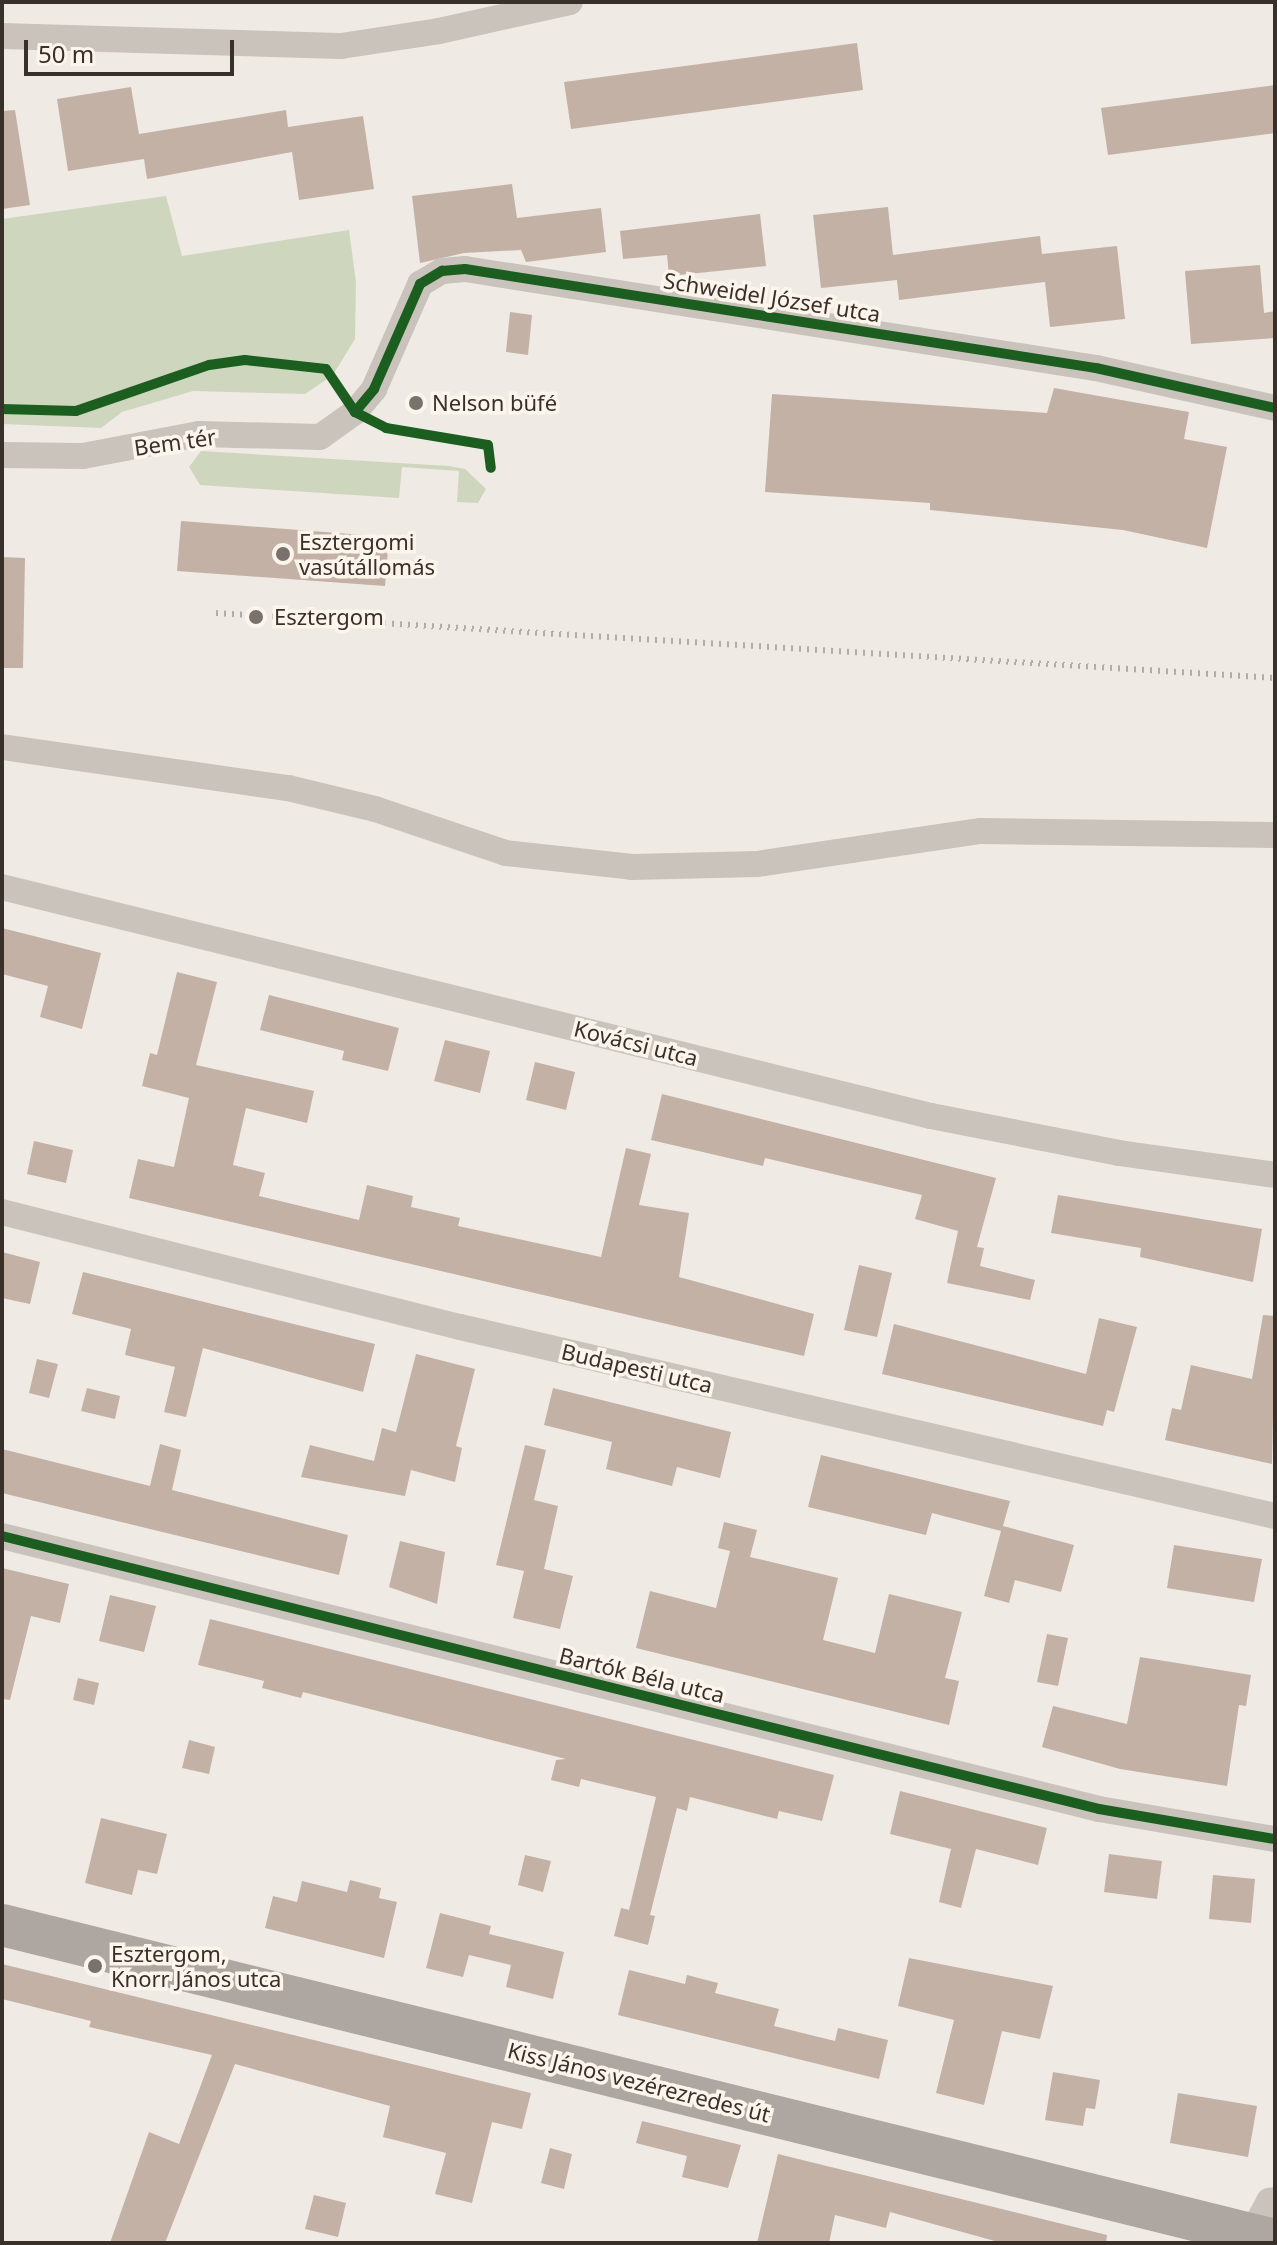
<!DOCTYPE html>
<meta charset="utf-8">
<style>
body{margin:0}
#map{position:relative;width:1277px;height:2245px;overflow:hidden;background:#efebe4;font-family:"Noto Sans",sans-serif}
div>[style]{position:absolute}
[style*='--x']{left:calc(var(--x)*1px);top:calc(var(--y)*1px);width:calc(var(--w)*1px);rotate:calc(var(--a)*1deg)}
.green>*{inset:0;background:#cfd6be}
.building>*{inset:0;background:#c3b1a5}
.street>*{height:26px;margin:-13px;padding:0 13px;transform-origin:13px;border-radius:13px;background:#c9c3bc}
.primary>*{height:42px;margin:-21px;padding:0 21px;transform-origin:21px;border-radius:21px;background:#aea7a1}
.rail>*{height:6px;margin-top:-3px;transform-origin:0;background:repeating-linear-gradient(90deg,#b0aca7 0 2px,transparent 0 8px)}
.cycleway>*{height:10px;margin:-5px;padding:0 5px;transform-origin:5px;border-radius:5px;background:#1b5e20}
.dots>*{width:22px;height:22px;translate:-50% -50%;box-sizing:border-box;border:4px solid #fbf5ec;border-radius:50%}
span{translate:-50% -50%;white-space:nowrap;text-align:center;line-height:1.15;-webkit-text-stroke:7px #fbf5ec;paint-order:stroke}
.street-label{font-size:22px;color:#3a302a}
.poi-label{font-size:22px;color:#3a302a}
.left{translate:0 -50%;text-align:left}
.frame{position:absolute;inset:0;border:4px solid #3a302a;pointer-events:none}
.scale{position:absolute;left:24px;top:40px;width:210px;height:36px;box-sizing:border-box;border:4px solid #3a302a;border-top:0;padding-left:10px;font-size:24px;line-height:28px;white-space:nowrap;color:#3a302a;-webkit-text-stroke:6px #fbf5ec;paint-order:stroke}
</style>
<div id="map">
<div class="green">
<div style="clip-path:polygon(166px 196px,182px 256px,349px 230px,356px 282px,355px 339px,333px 375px,305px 394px,193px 391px,122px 412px,101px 428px,2px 424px,2px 219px)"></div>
<div style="clip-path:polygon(201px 451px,449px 466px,465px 469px,486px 489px,478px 503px,457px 502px,459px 471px,402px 467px,399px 498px,200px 485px,189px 467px)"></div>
</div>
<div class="building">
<div style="clip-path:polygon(857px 43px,863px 90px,571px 129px,564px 82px)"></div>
<div style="clip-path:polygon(1275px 85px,1275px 133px,1108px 155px,1101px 108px)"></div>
<div style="clip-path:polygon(131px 87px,139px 134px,286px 110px,288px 127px,363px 116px,374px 189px,299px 200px,292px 152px,147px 179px,144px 159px,68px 171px,57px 99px)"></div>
<div style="clip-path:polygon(15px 110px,30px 205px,2px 209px,2px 111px)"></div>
<div style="clip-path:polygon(512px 184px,517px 218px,601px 208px,606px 252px,526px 262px,521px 250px,464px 253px,420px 263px,412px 196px)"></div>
<div style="clip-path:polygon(888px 207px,893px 255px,1040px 236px,1042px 254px,1117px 246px,1125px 319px,1050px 327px,1045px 282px,899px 300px,897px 280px,821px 288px,813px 215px)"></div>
<div style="clip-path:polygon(760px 214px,766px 266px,669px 276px,667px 255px,623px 259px,620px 231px)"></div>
<div style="clip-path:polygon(1260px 265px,1264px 313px,1275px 311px,1275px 338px,1191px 344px,1185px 271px)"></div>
<div style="clip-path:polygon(510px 312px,532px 315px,528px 355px,506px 352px)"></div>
<div style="clip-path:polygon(1054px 388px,1189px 412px,1184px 439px,1227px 447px,1207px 548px,1123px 530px,930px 510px,930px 503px,765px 492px,772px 394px,1047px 413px)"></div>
<div style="clip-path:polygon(181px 521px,389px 537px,385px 586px,177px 571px)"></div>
<div style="clip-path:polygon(2px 557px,25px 558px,23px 668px,2px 668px)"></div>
<div style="clip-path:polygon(2px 928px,101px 953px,82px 1029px,40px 1017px,48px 986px,2px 974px)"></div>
<div style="clip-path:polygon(177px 972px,217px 982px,196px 1065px,314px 1091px,307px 1123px,246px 1108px,233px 1165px,265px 1173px,259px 1196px,359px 1220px,367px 1185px,413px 1196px,411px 1207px,460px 1218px,458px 1226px,601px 1257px,626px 1148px,651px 1154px,639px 1205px,689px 1213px,679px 1277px,814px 1314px,804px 1356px,129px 1198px,138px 1159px,174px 1167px,189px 1098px,142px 1086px,150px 1053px,157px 1055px)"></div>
<div style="clip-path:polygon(269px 995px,399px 1028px,388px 1071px,342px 1060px,344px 1051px,260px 1030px)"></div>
<div style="clip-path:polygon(445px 1040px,490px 1051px,480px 1093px,434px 1081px)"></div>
<div style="clip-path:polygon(535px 1062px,575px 1072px,566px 1110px,526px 1100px)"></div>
<div style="clip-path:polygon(662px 1094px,996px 1178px,977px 1247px,984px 1248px,980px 1266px,1035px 1280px,1030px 1300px,947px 1283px,958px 1231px,915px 1219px,922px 1195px,765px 1158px,763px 1166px,651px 1140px)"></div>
<div style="clip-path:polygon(34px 1141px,73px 1150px,66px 1183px,27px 1174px)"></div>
<div style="clip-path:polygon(1058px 1195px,1262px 1229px,1253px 1282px,1140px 1257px,1141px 1248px,1051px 1233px)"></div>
<div style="clip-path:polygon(2px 1252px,40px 1262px,30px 1304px,2px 1298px)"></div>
<div style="clip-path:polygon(859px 1265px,892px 1273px,877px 1337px,844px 1330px)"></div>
<div style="clip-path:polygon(83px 1272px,375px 1344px,363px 1392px,203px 1348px,186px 1417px,164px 1412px,175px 1367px,125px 1355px,131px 1329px,72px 1314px)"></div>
<div style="clip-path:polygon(1263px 1315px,1275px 1316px,1272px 1464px,1165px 1440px,1172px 1408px,1181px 1410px,1191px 1365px,1252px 1379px)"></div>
<div style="clip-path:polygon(1099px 1318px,1137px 1327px,1114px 1412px,1107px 1410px,1103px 1426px,882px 1374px,894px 1324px,1086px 1374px)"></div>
<div style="clip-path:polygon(416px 1354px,475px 1369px,456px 1446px,462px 1448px,455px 1482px,411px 1470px,405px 1496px,301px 1477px,310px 1445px,374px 1461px,382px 1428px,396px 1432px)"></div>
<div style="clip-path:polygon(37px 1359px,58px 1364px,49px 1398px,29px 1393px)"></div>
<div style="clip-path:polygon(87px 1388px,120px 1396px,115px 1419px,81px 1411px)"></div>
<div style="clip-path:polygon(553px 1388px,731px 1432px,720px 1478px,677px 1467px,672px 1486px,606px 1469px,612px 1442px,544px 1425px)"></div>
<div style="clip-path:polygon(160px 1444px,181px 1450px,172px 1490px,348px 1535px,339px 1575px,2px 1493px,2px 1449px,150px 1486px)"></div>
<div style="clip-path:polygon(525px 1445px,546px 1450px,534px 1500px,558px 1506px,544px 1569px,573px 1576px,560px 1629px,513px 1618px,524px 1571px,496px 1565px)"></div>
<div style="clip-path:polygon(821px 1455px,1010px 1501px,1003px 1526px,1074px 1545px,1061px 1592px,1015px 1580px,1009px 1603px,984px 1596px,1001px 1531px,932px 1513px,926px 1535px,808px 1507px)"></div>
<div style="clip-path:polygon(724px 1522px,757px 1530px,750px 1557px,838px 1578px,823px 1640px,875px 1653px,889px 1594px,962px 1612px,945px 1678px,959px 1681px,949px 1725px,636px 1648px,650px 1591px,716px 1608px,730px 1551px,718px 1548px)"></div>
<div style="clip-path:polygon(400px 1541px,445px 1552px,437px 1604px,389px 1587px)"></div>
<div style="clip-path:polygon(1174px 1545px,1262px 1559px,1254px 1602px,1167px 1588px)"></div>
<div style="clip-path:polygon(2px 1568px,69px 1584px,60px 1623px,31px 1616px,10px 1700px,2px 1699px)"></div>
<div style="clip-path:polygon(110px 1595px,156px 1606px,144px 1652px,99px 1641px)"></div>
<div style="clip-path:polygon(210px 1619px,834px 1775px,822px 1821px,779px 1811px,777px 1819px,690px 1797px,687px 1811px,677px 1808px,650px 1915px,655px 1916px,648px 1945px,614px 1936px,621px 1908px,629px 1910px,656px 1797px,581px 1779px,579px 1787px,551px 1780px,556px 1760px,566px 1759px,303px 1692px,301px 1698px,262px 1688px,264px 1681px,198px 1665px)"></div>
<div style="clip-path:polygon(1047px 1634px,1068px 1638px,1058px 1686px,1037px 1682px)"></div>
<div style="clip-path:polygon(1140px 1657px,1251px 1675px,1246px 1706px,1239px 1705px,1227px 1786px,1120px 1769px,1042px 1747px,1053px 1706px,1127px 1724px)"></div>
<div style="clip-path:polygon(78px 1678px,99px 1683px,94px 1705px,73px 1700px)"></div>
<div style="clip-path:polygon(189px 1740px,215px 1747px,209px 1774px,182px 1768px)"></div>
<div style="clip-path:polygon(900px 1791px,1047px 1828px,1038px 1865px,976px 1849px,961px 1908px,939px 1902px,951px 1849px,890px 1834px)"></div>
<div style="clip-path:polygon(101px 1818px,167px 1834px,157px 1874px,138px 1870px,132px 1895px,85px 1883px)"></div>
<div style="clip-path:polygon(1109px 1854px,1162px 1861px,1157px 1899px,1104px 1892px)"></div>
<div style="clip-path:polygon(525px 1855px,551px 1861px,543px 1892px,518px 1885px)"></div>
<div style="clip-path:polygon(1213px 1875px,1255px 1879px,1251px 1923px,1209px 1919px)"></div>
<div style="clip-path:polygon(350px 1880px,381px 1888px,379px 1898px,397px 1902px,384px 1958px,265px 1928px,273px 1896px,297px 1902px,302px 1881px,347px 1892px)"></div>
<div style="clip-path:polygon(440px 1913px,491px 1926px,489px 1934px,564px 1952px,553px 1999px,506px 1987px,511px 1965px,469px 1955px,463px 1977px,426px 1968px)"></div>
<div style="clip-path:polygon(909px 1958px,1053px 1986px,1040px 2039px,1002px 2031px,984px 2105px,936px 2093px,954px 2020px,898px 2006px)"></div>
<div style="clip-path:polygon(2px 1964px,531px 2093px,522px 2129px,492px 2122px,472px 2203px,435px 2194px,446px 2153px,383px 2137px,390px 2106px,235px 2064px,165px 2243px,110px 2243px,149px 2132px,179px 2144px,212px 2055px,89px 2027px,91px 2021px,2px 1999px)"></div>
<div style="clip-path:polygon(629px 1970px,685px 1984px,687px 1975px,718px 1983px,715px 1993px,779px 2009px,774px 2026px,835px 2041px,838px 2028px,888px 2040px,879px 2079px,618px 2015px)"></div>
<div style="clip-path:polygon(1053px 2072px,1100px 2080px,1095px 2109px,1086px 2108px,1083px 2126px,1045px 2120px)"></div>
<div style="clip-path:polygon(1178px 2093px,1257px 2106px,1248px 2157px,1170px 2143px)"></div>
<div style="clip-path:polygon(642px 2121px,741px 2145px,728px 2188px,682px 2177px,687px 2156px,636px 2143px)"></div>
<div style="clip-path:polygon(550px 2148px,572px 2154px,564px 2189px,541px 2183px)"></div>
<div style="clip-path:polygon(778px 2154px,1107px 2235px,1106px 2243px,1002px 2243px,890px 2212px,886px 2228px,835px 2215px,829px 2243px,757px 2243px)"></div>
<div style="clip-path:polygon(314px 2195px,346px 2203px,338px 2237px,305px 2229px)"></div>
</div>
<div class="street">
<div style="--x:2;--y:36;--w:339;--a:1.7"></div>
<div style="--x:341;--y:46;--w:99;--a:-8.7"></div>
<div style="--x:439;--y:31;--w:134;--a:-12.5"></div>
<div style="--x:2;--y:455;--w:81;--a:0.7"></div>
<div style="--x:83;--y:456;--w:118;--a:-10.7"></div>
<div style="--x:199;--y:434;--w:121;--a:1.4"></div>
<div style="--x:320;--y:437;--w:43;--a:-35.5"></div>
<div style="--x:355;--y:412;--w:30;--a:-50"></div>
<div style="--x:374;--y:389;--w:115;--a:-66.3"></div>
<div style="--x:420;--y:284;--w:26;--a:-31"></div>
<div style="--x:442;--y:271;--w:23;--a:-5"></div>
<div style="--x:465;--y:269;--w:639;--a:8.92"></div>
<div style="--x:1096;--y:368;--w:183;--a:12.6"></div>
<div style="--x:2;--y:747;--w:289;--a:8.2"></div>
<div style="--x:288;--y:788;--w:89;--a:13.6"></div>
<div style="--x:375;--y:809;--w:138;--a:18.6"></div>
<div style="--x:506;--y:853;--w:127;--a:6.3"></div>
<div style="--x:632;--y:867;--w:125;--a:-1.4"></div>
<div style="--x:757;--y:864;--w:226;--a:-8.4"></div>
<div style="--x:981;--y:831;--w:294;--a:0.8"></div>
<div style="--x:2;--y:887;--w:957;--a:13.85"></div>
<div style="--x:931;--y:1116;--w:192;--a:11.1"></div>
<div style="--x:1119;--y:1153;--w:158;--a:8"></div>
<div style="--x:2;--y:1212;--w:472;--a:14.1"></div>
<div style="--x:460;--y:1327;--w:837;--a:13.06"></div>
<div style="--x:2;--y:1536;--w:1130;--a:13.97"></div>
<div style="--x:1099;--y:1809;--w:179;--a:9.7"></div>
<div style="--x:1251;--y:2234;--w:38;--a:-61"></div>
<div style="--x:1269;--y:2201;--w:6;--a:-9"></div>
</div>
<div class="primary">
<div style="--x:2;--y:1925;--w:1311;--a:13.9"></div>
</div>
<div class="rail">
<div style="--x:216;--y:613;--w:1061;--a:3.51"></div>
</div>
<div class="cycleway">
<div style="--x:2;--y:409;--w:74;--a:1.5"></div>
<div style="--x:76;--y:411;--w:141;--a:-19.1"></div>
<div style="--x:209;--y:365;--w:36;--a:-8"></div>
<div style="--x:245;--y:360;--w:81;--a:6.3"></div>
<div style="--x:326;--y:369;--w:52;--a:56"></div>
<div style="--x:355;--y:412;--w:35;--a:27"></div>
<div style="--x:386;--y:428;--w:103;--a:9.5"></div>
<div style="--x:488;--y:445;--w:23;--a:83"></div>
<div style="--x:355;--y:412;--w:30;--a:-50"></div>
<div style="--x:374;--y:389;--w:115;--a:-66.3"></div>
<div style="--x:420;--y:284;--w:26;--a:-31"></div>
<div style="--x:442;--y:271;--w:23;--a:-5"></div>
<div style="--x:465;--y:269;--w:639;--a:8.92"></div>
<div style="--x:1096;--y:368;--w:183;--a:12.6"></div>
<div style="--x:2;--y:1536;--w:1130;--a:13.97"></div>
<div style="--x:1099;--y:1809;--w:179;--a:9.7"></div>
</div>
<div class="dots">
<div style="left:416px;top:403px;background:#79716b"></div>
<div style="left:283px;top:554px;background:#79716b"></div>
<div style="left:256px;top:617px;background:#79716b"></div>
<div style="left:95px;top:1966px;background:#79716b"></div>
</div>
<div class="street-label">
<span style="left:772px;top:297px;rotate:9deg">Schweidel József utca</span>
<span style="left:175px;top:442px;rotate:-8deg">Bem tér</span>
<span style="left:636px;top:1043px;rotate:14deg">Kovácsi utca</span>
<span style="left:637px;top:1368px;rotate:13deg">Budapesti utca</span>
<span style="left:642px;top:1675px;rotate:14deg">Bartók Béla utca</span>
<span style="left:639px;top:2082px;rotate:14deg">Kiss János vezérezredes út</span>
</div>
<div class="poi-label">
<span class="left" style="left:432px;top:403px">Nelson büfé</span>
<span class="left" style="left:299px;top:554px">Esztergomi<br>vasútállomás</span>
<span class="left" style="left:274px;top:617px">Esztergom</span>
<span class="left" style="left:111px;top:1966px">Esztergom,<br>Knorr János utca</span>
</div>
<div class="frame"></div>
<div class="scale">50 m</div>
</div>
